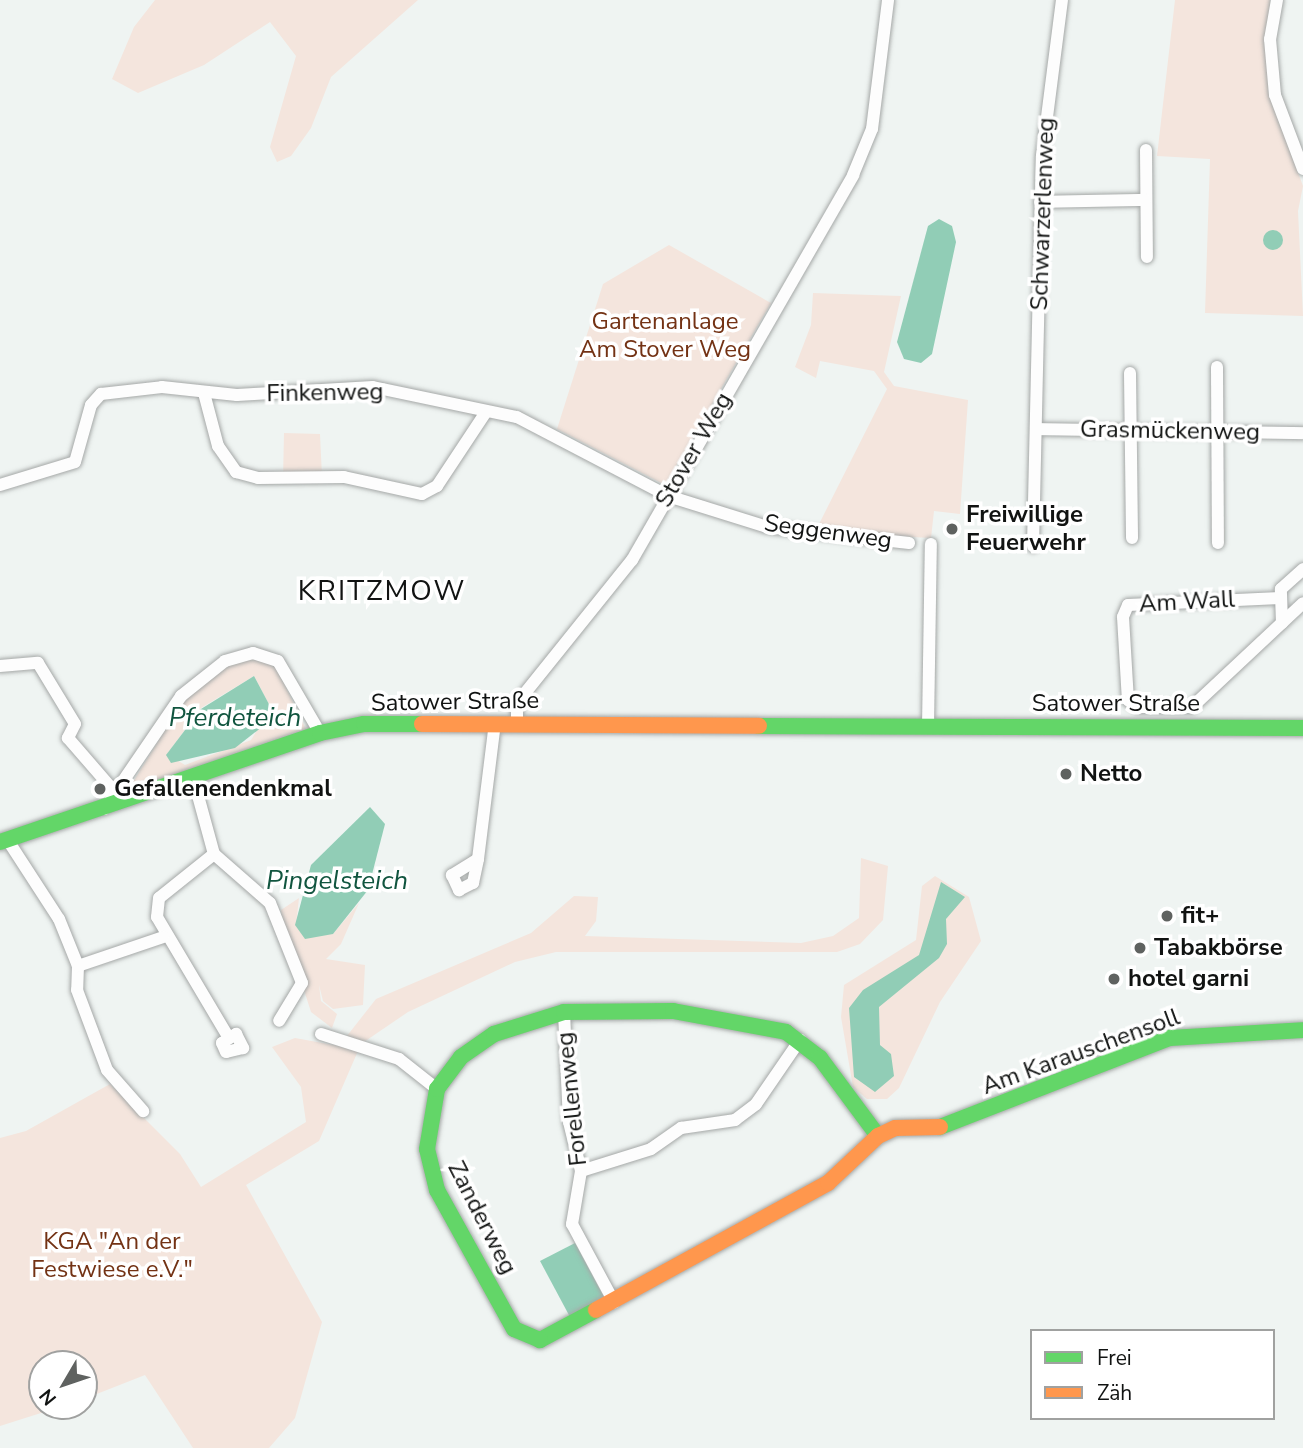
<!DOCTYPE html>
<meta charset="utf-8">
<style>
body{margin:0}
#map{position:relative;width:1303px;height:1448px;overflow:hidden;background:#eff4f2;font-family:"Nunito Sans",sans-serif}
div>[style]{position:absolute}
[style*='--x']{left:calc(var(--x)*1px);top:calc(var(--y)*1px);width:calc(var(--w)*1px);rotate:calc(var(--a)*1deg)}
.green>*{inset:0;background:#f4e5dd}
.water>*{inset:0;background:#91cdb6}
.round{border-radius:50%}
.roads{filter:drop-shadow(0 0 2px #a5a8a7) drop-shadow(0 0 2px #a5a8a7)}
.street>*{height:12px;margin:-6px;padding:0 6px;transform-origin:6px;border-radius:6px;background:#fdfdfd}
.fast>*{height:16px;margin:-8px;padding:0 8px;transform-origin:8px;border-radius:8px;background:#63d668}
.slow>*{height:16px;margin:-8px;padding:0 8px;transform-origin:8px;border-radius:8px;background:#ff974d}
.dots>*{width:19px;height:19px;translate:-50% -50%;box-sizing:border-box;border:4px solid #fff;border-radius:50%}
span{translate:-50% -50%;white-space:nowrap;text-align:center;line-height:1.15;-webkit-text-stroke:7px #fff;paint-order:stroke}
.street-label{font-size:24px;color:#111312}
.park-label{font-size:24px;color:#733214}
.poi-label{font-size:24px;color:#111312;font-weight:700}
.left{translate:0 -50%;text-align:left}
.water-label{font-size:26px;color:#11553f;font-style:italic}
.quarter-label{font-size:28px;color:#111312;letter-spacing:2px}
.legend{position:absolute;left:1030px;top:1329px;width:245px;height:91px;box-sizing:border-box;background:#fff;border:2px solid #a0a1a0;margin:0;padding:9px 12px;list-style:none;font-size:21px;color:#111312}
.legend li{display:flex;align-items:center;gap:14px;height:35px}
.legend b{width:35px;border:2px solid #a0a1a0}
.north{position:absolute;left:28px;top:1350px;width:70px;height:70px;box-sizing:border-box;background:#fff;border:2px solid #a0a1a0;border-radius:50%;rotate:231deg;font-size:19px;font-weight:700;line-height:28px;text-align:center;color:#111312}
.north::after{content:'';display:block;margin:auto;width:24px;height:32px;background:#5f6260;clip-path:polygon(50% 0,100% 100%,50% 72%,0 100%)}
</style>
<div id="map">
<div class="green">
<div style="clip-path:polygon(155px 0,418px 0,331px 77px,311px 128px,291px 156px,277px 162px,270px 147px,296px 56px,270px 22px,204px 65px,138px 93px,112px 79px,134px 27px)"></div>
<div style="clip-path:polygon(1175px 0,1270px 0,1270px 97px,1303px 186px,1298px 211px,1303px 316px,1205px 313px,1210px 159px,1157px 156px)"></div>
<div style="clip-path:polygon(669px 245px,771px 303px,665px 485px,557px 429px,603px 284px)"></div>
<div style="clip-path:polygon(813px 293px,901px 296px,884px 372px,894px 386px,968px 400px,960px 514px,934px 511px,931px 538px,815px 532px,887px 389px,874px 371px,820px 361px,816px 378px,795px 367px,811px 325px)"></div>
<div style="clip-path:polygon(284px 433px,320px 434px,322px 477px,283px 479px)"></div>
<div style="clip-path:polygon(evenodd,257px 658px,275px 665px,306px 729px,128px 790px,183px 701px,233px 662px,257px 658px,254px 676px,271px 708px,251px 740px,185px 765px,167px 754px,201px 708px,254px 676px)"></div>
<div style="clip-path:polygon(861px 858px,888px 866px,883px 920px,860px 944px,837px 952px,556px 952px,515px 962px,408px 1012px,361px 1044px,319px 1141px,246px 1185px,322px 1322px,295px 1418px,269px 1448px,193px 1448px,145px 1375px,84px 1399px,84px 1364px,42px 1364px,42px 1406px,63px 1406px,0 1426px,0 1138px,26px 1131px,110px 1084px,180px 1154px,201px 1187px,306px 1122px,301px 1087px,272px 1047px,295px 1038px,339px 1046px,376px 999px,531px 933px,574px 896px,598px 897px,596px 921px,585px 936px,801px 943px,833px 936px,859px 918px)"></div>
<div style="clip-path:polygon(935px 876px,969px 897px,981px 941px,940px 1002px,899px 1088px,887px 1099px,867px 1099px,853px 1087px,841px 1017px,844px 985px,916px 940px,922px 886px)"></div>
<div style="clip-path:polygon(299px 898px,296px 925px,333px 934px,359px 903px,341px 944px,326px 959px,365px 965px,363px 1005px,333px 1009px,323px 1001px,319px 985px,321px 1001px,337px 1014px,332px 1028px,311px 1012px,282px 921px,281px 910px)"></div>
</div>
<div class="water">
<div style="clip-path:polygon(939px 219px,952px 226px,956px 242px,932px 354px,921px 363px,904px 359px,897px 342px,928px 226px)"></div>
<div class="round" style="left:1263px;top:230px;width:20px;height:20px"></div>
<div style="clip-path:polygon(254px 676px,271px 708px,267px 723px,235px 748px,171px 763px,166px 755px,201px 709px)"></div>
<div style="clip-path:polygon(370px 807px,385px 824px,368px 890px,333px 934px,305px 939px,295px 925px,311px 865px)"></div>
<div style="clip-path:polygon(941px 882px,965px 897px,946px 919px,947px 944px,939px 958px,879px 1007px,880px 1045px,891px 1054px,894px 1076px,875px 1092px,854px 1077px,849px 1008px,863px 990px,919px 955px)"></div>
<div style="clip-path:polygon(575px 1243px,605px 1299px,570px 1317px,540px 1261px)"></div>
</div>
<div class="roads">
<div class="street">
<div style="--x:1277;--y:0;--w:40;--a:100"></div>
<div style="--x:1270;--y:39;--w:56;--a:84.9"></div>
<div style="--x:1275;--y:95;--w:79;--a:69.3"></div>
<div style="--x:1146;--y:150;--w:107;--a:89.5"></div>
<div style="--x:1040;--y:202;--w:105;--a:-1.1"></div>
<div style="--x:1217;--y:367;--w:176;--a:89.7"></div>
<div style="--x:1130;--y:373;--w:165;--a:89.3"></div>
<div style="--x:204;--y:393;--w:55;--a:75.2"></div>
<div style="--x:218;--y:446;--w:32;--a:55"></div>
<div style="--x:236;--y:472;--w:23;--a:15"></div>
<div style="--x:258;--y:478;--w:86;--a:-0.7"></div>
<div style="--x:344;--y:477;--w:80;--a:12.3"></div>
<div style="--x:422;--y:494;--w:17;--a:-28"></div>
<div style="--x:437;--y:486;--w:89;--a:-56.5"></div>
<div style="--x:1037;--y:429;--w:266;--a:0.9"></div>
<div style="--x:0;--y:485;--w:78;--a:-17"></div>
<div style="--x:75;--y:462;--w:59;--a:-74.3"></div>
<div style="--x:91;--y:405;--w:15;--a:-48"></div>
<div style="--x:101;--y:394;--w:61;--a:-6.5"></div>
<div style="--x:162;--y:387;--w:75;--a:6.1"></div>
<div style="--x:237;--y:395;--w:136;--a:-3.4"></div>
<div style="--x:373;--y:387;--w:147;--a:11.8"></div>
<div style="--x:517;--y:417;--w:170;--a:27.6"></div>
<div style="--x:668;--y:496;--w:104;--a:17.4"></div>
<div style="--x:767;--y:527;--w:143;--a:6.4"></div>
<div style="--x:1033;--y:546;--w:390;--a:-88.7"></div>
<div style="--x:1042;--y:156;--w:157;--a:-82.7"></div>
<div style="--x:1280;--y:598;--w:152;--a:177.4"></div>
<div style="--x:1128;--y:605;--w:13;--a:113"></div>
<div style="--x:1123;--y:617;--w:83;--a:86.6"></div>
<div style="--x:1128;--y:700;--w:12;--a:35"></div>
<div style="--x:1138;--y:707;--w:54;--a:0"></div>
<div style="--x:1192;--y:707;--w:152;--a:-43.1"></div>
<div style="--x:1282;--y:623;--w:34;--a:-92"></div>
<div style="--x:1281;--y:589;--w:30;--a:-42"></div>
<div style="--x:0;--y:666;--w:38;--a:-5"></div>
<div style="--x:38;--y:663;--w:71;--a:58.8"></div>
<div style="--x:75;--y:724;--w:16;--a:117"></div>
<div style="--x:68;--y:738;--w:69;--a:49.1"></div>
<div style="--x:517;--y:723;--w:20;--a:-90"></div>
<div style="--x:517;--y:703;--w:184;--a:-51.2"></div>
<div style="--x:632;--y:560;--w:444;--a:-60.1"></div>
<div style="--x:853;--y:175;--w:50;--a:-67.6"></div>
<div style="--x:872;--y:129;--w:130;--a:-82.9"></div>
<div style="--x:928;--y:726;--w:182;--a:-89.1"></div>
<div style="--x:194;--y:781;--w:76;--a:74.7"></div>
<div style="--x:214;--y:854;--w:70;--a:141.3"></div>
<div style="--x:159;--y:898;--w:19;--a:96"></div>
<div style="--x:157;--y:917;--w:137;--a:59.3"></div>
<div style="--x:104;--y:809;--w:137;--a:-55.7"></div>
<div style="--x:181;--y:696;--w:56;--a:-38.5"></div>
<div style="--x:225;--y:661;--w:29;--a:-16"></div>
<div style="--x:253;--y:653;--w:26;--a:18"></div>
<div style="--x:278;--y:661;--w:83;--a:59.7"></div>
<div style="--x:7;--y:839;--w:95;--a:57"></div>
<div style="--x:59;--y:919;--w:51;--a:68"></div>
<div style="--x:78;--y:966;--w:24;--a:92"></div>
<div style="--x:77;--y:990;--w:85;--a:69.4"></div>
<div style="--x:107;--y:1070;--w:55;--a:48.7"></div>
<div style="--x:214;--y:854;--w:74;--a:41.2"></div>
<div style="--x:270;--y:903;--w:86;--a:68.2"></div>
<div style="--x:302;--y:983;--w:44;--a:121.2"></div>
<div style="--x:478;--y:859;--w:31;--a:148"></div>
<div style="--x:452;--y:875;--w:17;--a:65"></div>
<div style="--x:459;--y:890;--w:16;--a:-27"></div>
<div style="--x:473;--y:883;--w:25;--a:-78"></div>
<div style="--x:478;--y:859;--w:137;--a:-82.9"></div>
<div style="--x:78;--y:966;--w:90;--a:-18.8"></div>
<div style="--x:564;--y:1012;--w:110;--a:87.4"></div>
<div style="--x:569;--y:1122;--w:50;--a:76.2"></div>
<div style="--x:581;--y:1171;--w:54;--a:99.6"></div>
<div style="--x:572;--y:1224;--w:89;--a:61.7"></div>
<div style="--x:236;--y:1034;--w:16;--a:63"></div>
<div style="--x:243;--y:1048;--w:17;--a:167"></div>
<div style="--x:226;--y:1052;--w:10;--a:-114"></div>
<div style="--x:222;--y:1043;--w:17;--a:-33"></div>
<div style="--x:321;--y:1034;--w:82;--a:17.8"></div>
<div style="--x:399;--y:1059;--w:48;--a:38.3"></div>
<div style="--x:581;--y:1171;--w:73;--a:-17.4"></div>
<div style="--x:651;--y:1149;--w:37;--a:-35"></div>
<div style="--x:681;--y:1128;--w:55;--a:-8.4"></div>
<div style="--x:735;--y:1120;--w:26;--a:-37"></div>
<div style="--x:756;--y:1104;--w:78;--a:-55.5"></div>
</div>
<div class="fast">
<div style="--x:759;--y:726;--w:544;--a:0.21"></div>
<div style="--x:0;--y:842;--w:338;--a:-18.8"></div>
<div style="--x:320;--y:733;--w:45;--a:-11.6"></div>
<div style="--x:364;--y:724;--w:58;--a:0"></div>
<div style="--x:940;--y:1127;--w:247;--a:-21.2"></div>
<div style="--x:1170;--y:1038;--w:133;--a:-3.4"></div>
<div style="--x:596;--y:1310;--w:64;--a:151.8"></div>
<div style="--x:540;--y:1340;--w:28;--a:-157"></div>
<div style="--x:514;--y:1329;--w:159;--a:-119"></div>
<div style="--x:437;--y:1190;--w:42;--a:-103.7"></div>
<div style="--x:427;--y:1149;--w:61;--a:-80.5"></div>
<div style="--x:437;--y:1089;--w:40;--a:-53"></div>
<div style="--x:461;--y:1057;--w:40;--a:-34.9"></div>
<div style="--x:494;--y:1034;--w:73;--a:-17.4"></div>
<div style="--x:564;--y:1012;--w:109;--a:-0.5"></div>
<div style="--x:673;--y:1011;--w:115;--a:10.5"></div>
<div style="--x:786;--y:1032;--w:43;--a:37.4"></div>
<div style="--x:820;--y:1058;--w:97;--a:53.4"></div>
</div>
<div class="slow">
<div style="--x:422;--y:724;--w:337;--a:0.3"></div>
<div style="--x:596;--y:1310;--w:264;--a:-28.7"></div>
<div style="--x:828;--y:1183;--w:69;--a:-43.2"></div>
<div style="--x:878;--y:1136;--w:19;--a:-25"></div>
<div style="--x:895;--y:1128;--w:45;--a:-1.3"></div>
</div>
</div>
<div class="dots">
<div style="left:952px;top:529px;background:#5f6260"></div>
<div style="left:1066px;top:774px;background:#5f6260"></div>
<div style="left:100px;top:789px;background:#5f6260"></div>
<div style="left:1167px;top:916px;background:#5f6260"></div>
<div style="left:1140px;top:948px;background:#5f6260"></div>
<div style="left:1114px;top:979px;background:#5f6260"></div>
</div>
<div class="street-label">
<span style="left:1043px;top:214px;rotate:-88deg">Schwarzerlenweg</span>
<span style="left:325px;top:393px;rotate:-1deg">Finkenweg</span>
<span style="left:1170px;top:431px;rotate:1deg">Grasmückenweg</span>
<span style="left:694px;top:450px;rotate:-60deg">Stover Weg</span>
<span style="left:828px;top:532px;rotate:8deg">Seggenweg</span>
<span style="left:1187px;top:602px;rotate:-3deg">Am Wall</span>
<span style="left:455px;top:702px;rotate:-1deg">Satower Straße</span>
<span style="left:1116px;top:704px">Satower Straße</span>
<span style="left:1081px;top:1052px;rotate:-20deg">Am Karauschensoll</span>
<span style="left:572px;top:1099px;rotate:-96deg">Forellenweg</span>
<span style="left:482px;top:1218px;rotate:63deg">Zanderweg</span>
</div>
<div class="park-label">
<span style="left:665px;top:336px">Gartenanlage<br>Am Stover Weg</span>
<span style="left:112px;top:1256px">KGA "An der<br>Festwiese e.V."</span>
</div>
<div class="poi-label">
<span class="left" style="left:966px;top:529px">Freiwillige<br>Feuerwehr</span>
<span class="left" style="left:1080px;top:774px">Netto</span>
<span class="left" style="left:114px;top:789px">Gefallenendenkmal</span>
<span class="left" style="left:1181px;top:916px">fit+</span>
<span class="left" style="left:1154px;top:948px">Tabakbörse</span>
<span class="left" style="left:1128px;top:979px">hotel garni</span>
</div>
<div class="water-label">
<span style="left:235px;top:718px">Pferdeteich</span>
<span style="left:337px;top:881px">Pingelsteich</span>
</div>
<div class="quarter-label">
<span style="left:382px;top:591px">KRITZMOW</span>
</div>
<ul class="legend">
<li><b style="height:9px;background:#63d668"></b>Frei</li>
<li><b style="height:9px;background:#ff974d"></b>Zäh</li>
</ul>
<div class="north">N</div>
</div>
